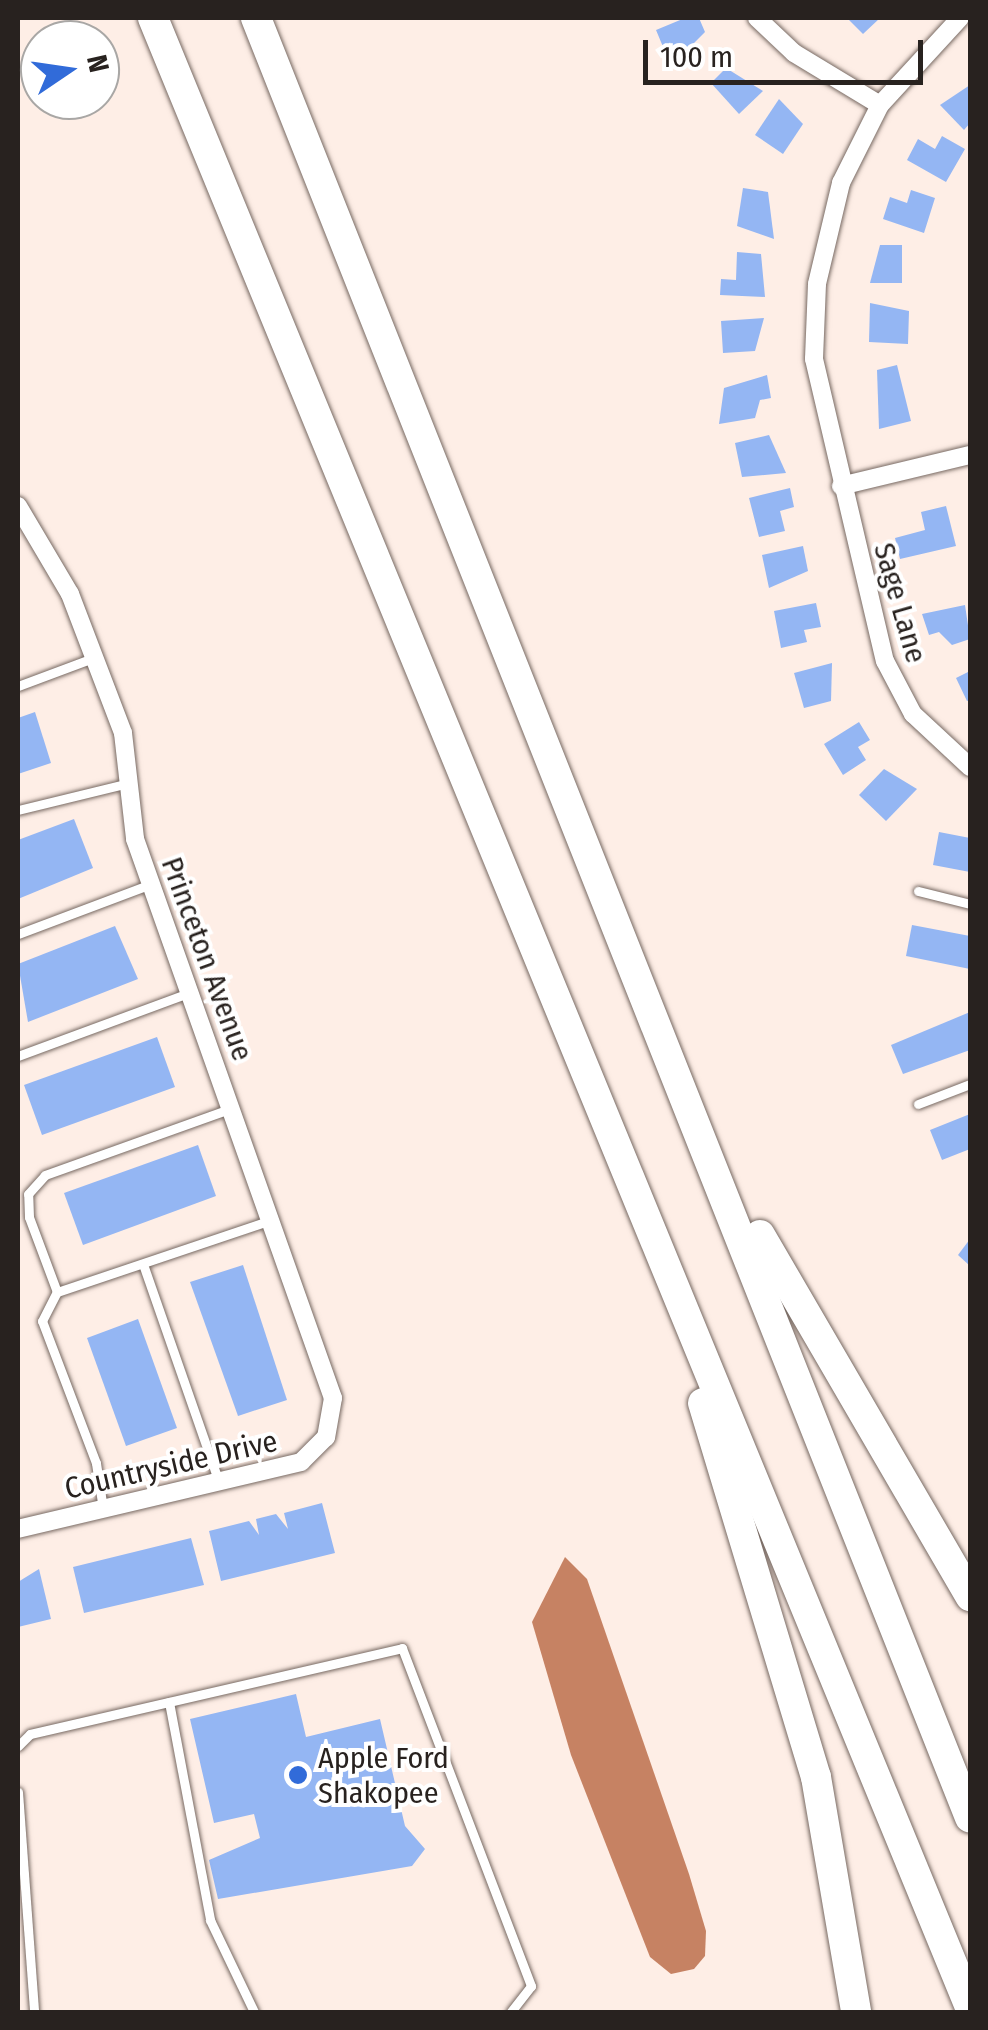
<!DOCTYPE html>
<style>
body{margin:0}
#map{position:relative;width:988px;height:2030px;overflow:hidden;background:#feeee6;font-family:"Fira Sans Condensed",sans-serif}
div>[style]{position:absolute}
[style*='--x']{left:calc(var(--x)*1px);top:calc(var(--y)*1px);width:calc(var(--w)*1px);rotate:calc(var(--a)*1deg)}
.water>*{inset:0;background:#c68263}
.building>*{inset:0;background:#94b6f3}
.roads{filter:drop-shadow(0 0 2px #776962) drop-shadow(0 0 2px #776962)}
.lane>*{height:9px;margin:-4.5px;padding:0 4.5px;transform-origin:4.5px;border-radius:4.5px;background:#fff}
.street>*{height:18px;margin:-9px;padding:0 9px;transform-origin:9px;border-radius:9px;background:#fff}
.highway>*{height:30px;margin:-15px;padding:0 15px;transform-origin:15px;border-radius:15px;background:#fff}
.dots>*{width:28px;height:28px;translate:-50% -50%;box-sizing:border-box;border:5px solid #fff;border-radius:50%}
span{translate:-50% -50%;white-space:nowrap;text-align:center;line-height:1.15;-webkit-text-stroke:8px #fff;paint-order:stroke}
.street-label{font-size:30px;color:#28221f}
.poi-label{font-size:30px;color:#28221f}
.left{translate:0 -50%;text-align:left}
.frame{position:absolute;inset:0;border:20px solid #28221f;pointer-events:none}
.north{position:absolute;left:20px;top:20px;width:100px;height:100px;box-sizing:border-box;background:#fff;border:2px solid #a9a7a5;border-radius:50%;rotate:77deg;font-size:28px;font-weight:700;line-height:40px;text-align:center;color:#28221f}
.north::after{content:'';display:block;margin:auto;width:35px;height:45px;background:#316bd9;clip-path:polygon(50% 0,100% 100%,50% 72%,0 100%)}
.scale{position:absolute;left:643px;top:40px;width:280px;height:45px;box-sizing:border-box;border:5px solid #28221f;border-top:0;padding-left:12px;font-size:30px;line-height:35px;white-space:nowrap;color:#28221f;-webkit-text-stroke:8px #fff;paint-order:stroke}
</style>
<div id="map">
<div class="water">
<div style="clip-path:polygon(565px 1557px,587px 1579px,689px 1874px,706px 1931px,705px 1956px,694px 1969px,671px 1974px,650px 1957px,571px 1755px,532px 1622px)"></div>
</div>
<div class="building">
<div style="clip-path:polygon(685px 18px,699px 18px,705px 32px,691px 46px,695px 56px,671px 66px,656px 30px)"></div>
<div style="clip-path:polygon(847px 18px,880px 18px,863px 34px)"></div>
<div style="clip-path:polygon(726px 68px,763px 91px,739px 114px,711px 83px)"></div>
<div style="clip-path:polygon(970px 85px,970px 123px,964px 130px,940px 105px)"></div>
<div style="clip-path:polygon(779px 99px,803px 124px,783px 154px,755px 135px)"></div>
<div style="clip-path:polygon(942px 136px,965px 149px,946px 182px,907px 160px,918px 139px,935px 149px)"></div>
<div style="clip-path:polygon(743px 188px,768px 192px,774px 239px,737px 226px)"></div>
<div style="clip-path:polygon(911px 190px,935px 198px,924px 233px,883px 219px,890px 197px,907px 203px)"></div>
<div style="clip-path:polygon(880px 245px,902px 245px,902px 283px,870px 283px)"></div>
<div style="clip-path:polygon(737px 252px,761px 254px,765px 297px,720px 295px,721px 279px,736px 280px)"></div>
<div style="clip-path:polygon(870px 303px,909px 311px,908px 344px,869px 342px)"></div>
<div style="clip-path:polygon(764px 318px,755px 351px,723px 353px,721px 321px)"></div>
<div style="clip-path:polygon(897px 365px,911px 421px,879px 429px,877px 370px)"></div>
<div style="clip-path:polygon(767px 375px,771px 398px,760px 400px,755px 418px,719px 424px,724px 388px)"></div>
<div style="clip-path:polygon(769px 435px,786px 473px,742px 477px,735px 443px)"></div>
<div style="clip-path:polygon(790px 488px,794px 507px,780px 511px,785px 531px,759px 537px,749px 498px)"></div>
<div style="clip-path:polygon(946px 506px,956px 546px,900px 559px,895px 538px,925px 530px,921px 512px)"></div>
<div style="clip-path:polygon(803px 546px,808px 571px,769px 588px,762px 555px)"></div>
<div style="clip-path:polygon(816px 603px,821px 627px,804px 630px,807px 642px,781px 648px,774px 611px)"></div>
<div style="clip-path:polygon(965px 605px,970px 639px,952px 645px,939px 632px,929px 635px,922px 614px)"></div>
<div style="clip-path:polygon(832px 663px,831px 701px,804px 708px,794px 673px)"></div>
<div style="clip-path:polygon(970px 671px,970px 700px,967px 701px,956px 678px)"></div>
<div style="clip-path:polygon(35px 712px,51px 763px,18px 774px,18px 718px)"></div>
<div style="clip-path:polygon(859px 722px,870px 740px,858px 747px,866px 760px,843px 775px,824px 744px)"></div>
<div style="clip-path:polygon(884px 769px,917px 789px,886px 821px,859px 795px)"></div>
<div style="clip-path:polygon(74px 819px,93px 868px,18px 899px,18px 840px)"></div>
<div style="clip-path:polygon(939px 832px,970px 838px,970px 872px,933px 865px)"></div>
<div style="clip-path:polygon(912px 925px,970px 936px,970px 969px,906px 956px)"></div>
<div style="clip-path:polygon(115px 926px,138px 979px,28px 1022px,18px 964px)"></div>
<div style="clip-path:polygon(970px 1012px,970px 1050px,903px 1074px,891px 1045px)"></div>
<div style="clip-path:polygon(157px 1037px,175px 1087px,42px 1135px,24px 1085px)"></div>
<div style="clip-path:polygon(970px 1114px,970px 1149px,942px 1160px,930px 1130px)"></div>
<div style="clip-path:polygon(198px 1145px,216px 1196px,83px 1245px,64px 1193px)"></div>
<div style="clip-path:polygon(970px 1239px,970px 1266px,958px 1255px)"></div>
<div style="clip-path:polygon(243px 1265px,287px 1400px,238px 1416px,190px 1282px)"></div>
<div style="clip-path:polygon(138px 1319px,177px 1428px,126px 1446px,87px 1338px)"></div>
<div style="clip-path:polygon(322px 1503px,335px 1553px,221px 1581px,209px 1531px,249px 1521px,259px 1535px,256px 1519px,276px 1514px,288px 1529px,284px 1513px)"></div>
<div style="clip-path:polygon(191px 1538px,204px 1585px,84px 1613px,73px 1567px)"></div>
<div style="clip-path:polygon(39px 1569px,51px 1619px,18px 1627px,18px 1582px)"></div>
<div style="clip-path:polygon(296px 1694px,306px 1737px,380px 1719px,405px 1826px,425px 1849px,412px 1866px,218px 1899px,209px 1860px,260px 1838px,254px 1814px,214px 1823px,190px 1719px)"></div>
</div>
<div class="roads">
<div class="lane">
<div style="--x:18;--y:686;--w:80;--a:-20.5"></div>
<div style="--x:18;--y:810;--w:114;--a:-13.7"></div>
<div style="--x:918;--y:891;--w:54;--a:14"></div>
<div style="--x:18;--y:934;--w:142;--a:-20.6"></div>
<div style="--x:18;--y:1056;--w:184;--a:-20.3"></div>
<div style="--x:918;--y:1104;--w:56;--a:-21"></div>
<div style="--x:144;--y:1267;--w:225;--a:70.8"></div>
<div style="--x:57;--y:1292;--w:80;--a:-110.5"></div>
<div style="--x:29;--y:1217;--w:23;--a:-92"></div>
<div style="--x:28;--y:1194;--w:25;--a:-48"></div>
<div style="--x:45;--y:1175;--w:195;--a:-19.7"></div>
<div style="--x:103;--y:1509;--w:47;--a:-98.7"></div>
<div style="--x:96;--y:1463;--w:152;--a:-110.8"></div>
<div style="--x:42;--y:1321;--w:33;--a:-63"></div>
<div style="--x:57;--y:1292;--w:226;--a:-18.6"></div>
<div style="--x:169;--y:1702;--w:222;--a:79.3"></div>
<div style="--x:210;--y:1920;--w:102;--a:64.4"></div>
<div style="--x:18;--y:1746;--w:17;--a:-45"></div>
<div style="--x:30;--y:1734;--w:382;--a:-13"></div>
<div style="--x:402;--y:1648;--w:362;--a:69.1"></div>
<div style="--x:531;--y:1986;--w:33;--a:128"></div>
<div style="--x:18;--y:1792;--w:221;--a:85.8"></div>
</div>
<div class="street">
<div style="--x:757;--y:18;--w:51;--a:43.4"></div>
<div style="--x:794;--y:53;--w:100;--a:31.2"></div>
<div style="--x:960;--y:18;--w:118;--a:132.6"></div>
<div style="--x:880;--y:105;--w:87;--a:116.6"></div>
<div style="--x:841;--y:183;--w:104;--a:103.4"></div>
<div style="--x:817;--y:284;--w:75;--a:92.3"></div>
<div style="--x:814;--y:359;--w:310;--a:76.8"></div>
<div style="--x:885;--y:661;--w:60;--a:62.2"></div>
<div style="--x:913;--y:714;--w:78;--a:42.9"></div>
<div style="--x:841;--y:486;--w:133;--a:-13.5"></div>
<div style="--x:18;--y:506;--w:102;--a:59.4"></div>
<div style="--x:70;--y:594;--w:149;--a:69.1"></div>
<div style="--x:123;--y:733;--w:107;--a:83.5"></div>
<div style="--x:135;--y:839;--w:593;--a:70.5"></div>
<div style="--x:333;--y:1398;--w:40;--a:100"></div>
<div style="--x:326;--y:1437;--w:35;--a:135"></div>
<div style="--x:301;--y:1462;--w:291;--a:166.7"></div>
</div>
<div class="highway">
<div style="--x:153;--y:18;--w:2150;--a:67.67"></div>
<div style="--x:256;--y:18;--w:1936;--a:68.36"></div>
<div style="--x:760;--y:1235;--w:418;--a:59.8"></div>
<div style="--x:703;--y:1403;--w:391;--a:73.2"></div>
<div style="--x:816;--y:1777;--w:238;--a:80.3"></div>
</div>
</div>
<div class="dots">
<div style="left:298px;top:1775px;background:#316bd9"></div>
</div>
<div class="street-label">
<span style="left:900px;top:603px;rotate:74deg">Sage Lane</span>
<span style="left:207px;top:959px;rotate:70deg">Princeton Avenue</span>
<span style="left:171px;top:1465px;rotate:-13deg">Countryside Drive</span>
</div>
<div class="poi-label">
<span class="left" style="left:318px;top:1775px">Apple Ford<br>Shakopee</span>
</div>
<div class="frame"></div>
<div class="north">N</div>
<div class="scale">100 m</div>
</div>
